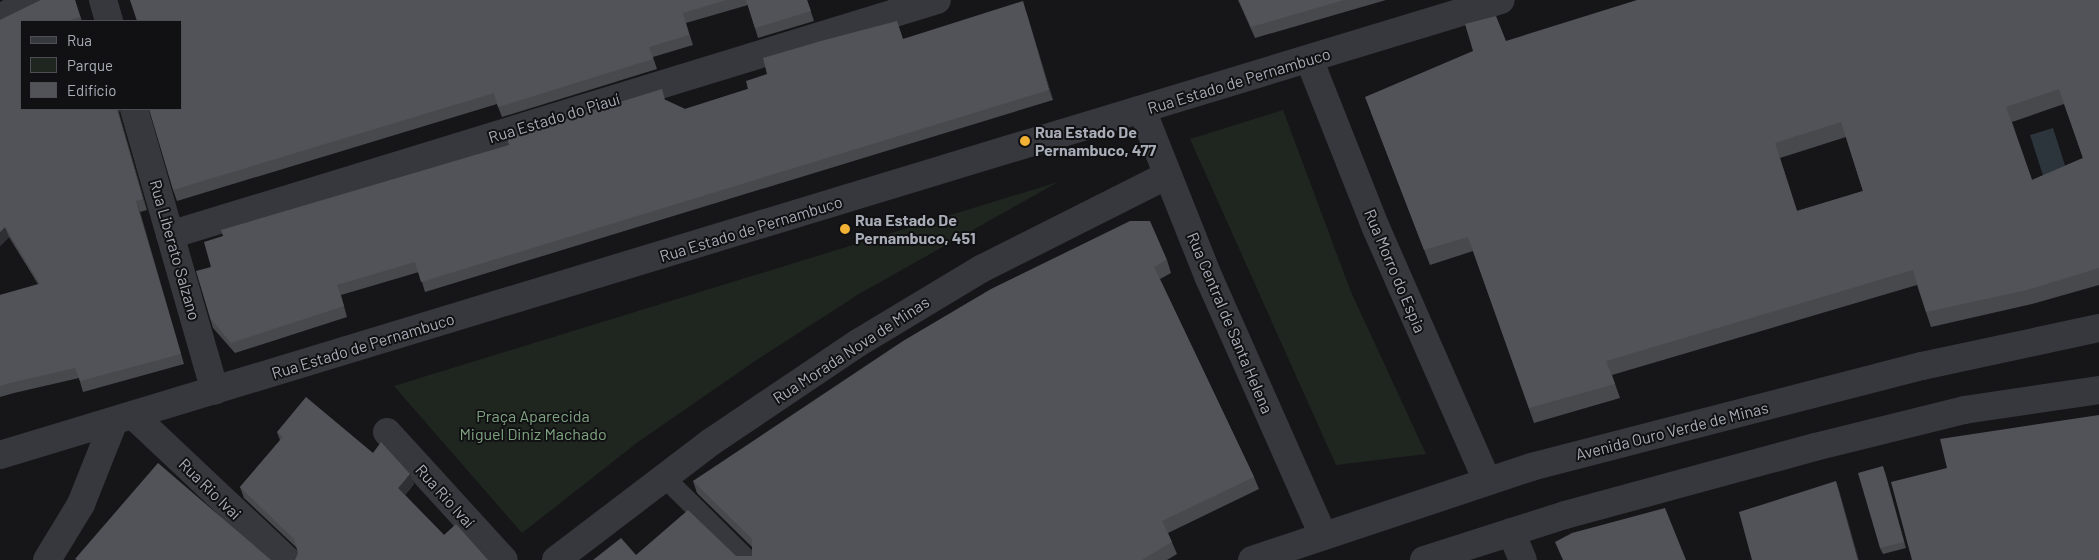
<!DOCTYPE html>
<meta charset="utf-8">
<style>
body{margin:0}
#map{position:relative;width:2099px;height:560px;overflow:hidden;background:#161618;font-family:Barlow,sans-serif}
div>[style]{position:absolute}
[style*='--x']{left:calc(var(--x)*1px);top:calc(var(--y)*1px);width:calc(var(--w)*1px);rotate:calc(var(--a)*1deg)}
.green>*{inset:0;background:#1e261f}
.water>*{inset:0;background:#2c353c}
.service>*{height:20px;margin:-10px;padding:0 10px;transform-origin:10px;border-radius:10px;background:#37383d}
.minor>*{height:28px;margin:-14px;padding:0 14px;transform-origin:14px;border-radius:14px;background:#37383d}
.tertiary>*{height:28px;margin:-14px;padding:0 14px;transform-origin:14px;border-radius:14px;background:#37383d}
.wall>*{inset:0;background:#47494d}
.shaded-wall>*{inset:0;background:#2f3033}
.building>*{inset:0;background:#525359}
.dots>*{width:14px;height:14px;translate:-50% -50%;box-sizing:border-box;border:2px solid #111113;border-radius:50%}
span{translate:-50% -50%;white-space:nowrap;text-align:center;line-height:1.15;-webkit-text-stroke:4px #111113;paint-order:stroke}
.street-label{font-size:16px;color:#a8adb8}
.poi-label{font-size:16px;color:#a8adb8;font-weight:700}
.left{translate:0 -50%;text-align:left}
.park-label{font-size:16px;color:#7fa381}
.legend{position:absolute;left:20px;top:20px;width:162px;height:90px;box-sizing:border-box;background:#111113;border:1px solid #4d4f55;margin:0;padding:6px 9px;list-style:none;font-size:15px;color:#a8adb8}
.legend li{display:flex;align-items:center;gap:10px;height:25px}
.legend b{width:25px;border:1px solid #4d4f55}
</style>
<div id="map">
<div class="green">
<div style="clip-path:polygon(1283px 110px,1351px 292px,1426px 454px,1336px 465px,1190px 139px)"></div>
<div style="clip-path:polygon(1058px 182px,859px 294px,758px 359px,638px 442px,522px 533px,394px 386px)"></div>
</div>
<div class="water">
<div style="clip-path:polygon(2053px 128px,2069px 178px,2046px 185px,2030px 135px)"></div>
</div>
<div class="service">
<div style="--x:664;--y:477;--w:118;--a:44.7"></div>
</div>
<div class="minor">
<div style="--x:103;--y:0;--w:22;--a:74"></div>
<div style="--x:0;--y:18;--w:38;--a:-29"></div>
<div style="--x:1309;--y:59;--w:182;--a:68.4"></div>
<div style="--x:1376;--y:228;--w:276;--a:66.3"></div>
<div style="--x:134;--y:109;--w:293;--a:74"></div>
<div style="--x:1142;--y:110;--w:181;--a:68.3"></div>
<div style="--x:1209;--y:278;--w:279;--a:66.1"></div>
<div style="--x:170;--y:235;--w:802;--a:-17.03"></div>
<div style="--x:134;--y:416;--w:210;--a:43.3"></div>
<div style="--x:387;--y:432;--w:173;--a:47.6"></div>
<div style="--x:0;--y:455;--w:1568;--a:-16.86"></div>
<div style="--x:1511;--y:532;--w:30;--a:67"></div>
<div style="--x:47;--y:560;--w:66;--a:-58.7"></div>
<div style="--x:81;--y:504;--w:89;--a:-68.3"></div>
<div style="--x:556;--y:560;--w:195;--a:-37.3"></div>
<div style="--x:711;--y:442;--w:177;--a:-34"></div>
<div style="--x:858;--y:343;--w:144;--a:-31"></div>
<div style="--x:981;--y:269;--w:209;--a:-26.7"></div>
</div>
<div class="tertiary">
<div style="--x:1252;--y:560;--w:294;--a:-18.4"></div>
<div style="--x:1531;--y:467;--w:404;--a:-14.5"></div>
<div style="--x:1922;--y:366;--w:181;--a:-12.1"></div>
<div style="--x:1424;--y:560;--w:148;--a:-17.7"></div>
<div style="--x:1565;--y:515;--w:259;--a:-15.2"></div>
<div style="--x:1815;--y:447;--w:154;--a:-13.9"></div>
<div style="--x:1964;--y:410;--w:136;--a:-8.4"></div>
</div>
<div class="wall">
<div style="clip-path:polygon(41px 0,75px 0,82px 21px,21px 21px,21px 109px,120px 109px,119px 113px,147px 210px,140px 212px,184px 364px,83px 392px,79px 378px,14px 393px,0 397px,0 295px,38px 284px,9px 237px,0 246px,0 20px)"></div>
<div style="clip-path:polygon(130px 0,807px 0,814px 21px,758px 38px,748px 5px,686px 23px,693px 45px,653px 57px,657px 69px,502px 117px,497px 104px,177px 201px,173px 190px,181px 109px)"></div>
<div style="clip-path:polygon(1238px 0,1386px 0,1255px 38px)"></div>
<div style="clip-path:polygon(evenodd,2099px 0,2099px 285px,2032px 304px,1931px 327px,1917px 285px,1612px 375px,1620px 398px,1534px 423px,1473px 251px,1430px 265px,1371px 112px,1506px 41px,2099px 0,2064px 104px,2083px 158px,2032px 180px,2012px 122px,2064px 104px,2099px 0,1846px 137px,1863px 191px,1797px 211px,1780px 158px,1846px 137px)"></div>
<div style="clip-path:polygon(1026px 11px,1053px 100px,425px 292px,419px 272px,341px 295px,347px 317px,235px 353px,213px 328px,210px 318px,211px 267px,666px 100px,685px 109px,903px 39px)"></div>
<div style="clip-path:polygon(1167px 260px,1171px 273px,1160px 279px,1254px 477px,1259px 489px,1168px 533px,1177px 554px,1167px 560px,593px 560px,636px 555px,736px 556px,752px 556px,752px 547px,697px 493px,693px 481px)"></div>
<div style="clip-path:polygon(277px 432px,373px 453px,414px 484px,405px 495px,444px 535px,298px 553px,297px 548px,244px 498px,240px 487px,280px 440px)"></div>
<div style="clip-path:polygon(1885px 472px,1906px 548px,1883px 554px,1880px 548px)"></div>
</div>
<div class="shaded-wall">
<div style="clip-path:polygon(1023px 1px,1026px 11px,1053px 100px,1049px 90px)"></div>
<div style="clip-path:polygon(117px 109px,120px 109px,119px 113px,147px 210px,143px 199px)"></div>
<div style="clip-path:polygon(136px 201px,140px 212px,184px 364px,181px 354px)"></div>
<div style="clip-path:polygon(5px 227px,9px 237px,0 246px,0 232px)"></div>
<div style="clip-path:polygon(1883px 466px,1885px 472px,1906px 548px,1904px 542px)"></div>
<div style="clip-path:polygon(410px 474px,414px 484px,402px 498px,398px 488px)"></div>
<div style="clip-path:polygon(1836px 481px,1840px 493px,1859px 560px,1858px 560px)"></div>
</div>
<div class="building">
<div style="clip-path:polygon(41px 0,75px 0,80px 17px,72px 19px,73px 21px,21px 21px,21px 109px,117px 109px,143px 199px,136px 201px,181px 354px,80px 381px,75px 368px,10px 383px,0 386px,0 295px,40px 284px,5px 227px,0 232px,0 20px)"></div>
<div style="clip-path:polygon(130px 0,726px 0,683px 13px,689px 35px,649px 47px,653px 59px,498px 107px,494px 93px,173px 190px,149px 109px,181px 109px,181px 21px,137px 21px)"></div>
<div style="clip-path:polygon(746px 0,807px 0,811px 11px,755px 28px)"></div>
<div style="clip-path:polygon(1239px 0,1344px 0,1251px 27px)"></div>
<div style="clip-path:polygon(evenodd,1637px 0,2099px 0,2099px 268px,2027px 290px,1926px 312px,1913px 270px,1606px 361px,1615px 384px,1529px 408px,1468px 237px,1424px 250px,1365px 97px,1473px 51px,1465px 24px,1496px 16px,1506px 41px,1637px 0,2059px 89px,2083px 158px,2032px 180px,2006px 107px,2059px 89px,1637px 0,1841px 122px,1863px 191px,1797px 211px,1775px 143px,1841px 122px)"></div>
<div style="clip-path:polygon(1023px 1px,1049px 90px,421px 282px,415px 262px,337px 285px,344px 306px,231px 343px,210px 318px,196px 271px,211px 267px,204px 242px,223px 236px,221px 230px,509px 145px,507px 137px,662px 89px,665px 100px,685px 109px,748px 89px,746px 81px,767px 74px,763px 58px,821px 41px,897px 21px,903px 39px)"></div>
<div style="clip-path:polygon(1130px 221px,1150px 221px,1167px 260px,1154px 267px,1254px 477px,1162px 521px,1172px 542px,1142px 560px,593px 560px,621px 538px,636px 555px,688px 510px,736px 556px,752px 556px,752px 539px,693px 481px,903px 341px,991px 289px)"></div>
<div style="clip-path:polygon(306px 397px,373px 453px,381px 442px,410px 474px,398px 488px,444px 535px,456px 524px,488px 560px,295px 560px,298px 553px,294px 539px,240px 487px,283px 437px,277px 432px)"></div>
<div style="clip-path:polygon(2099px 415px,2099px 560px,1912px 560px,1891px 482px,1947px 468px,1940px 439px)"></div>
<div style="clip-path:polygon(158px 463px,271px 560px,77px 560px,75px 559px)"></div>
<div style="clip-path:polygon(1883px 466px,1904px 542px,1880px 548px,1858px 473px)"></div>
<div style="clip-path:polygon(1836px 481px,1858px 560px,1752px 560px,1739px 512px)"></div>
<div style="clip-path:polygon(1665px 508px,1686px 560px,1563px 560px,1555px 542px,1572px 533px)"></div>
</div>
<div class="dots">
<div style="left:1025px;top:141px;background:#f2b134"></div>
<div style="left:845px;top:229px;background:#f2b134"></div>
</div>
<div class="street-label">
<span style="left:1239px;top:81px;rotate:-17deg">Rua Estado de Pernambuco</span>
<span style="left:554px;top:118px;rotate:-17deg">Rua Estado do Piauí</span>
<span style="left:751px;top:229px;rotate:-17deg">Rua Estado de Pernambuco</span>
<span style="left:175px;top:250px;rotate:74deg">Rua Liberato Salzano</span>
<span style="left:1395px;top:271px;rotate:67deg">Rua Morro do Espia</span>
<span style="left:1230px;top:323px;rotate:67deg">Rua Central de Santa Helena</span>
<span style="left:363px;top:346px;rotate:-17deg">Rua Estado de Pernambuco</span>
<span style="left:851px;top:350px;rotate:-33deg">Rua Morada Nova de Minas</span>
<span style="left:1672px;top:431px;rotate:-14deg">Avenida Ouro Verde de Minas</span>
<span style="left:210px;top:489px;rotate:44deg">Rua Rio Ivai</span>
<span style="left:445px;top:496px;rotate:48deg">Rua Rio Ivaí</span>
</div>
<div class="poi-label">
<span class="left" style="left:1035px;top:141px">Rua Estado De<br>Pernambuco, 477</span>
<span class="left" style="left:855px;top:229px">Rua Estado De<br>Pernambuco, 451</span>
</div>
<div class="park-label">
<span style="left:533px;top:425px">Praça Aparecida<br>Miguel Diniz Machado</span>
</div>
<ul class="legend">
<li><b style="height:6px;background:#37383d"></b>Rua</li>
<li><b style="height:14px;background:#1e261f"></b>Parque</li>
<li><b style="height:14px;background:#525359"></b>Edifício</li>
</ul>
</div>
